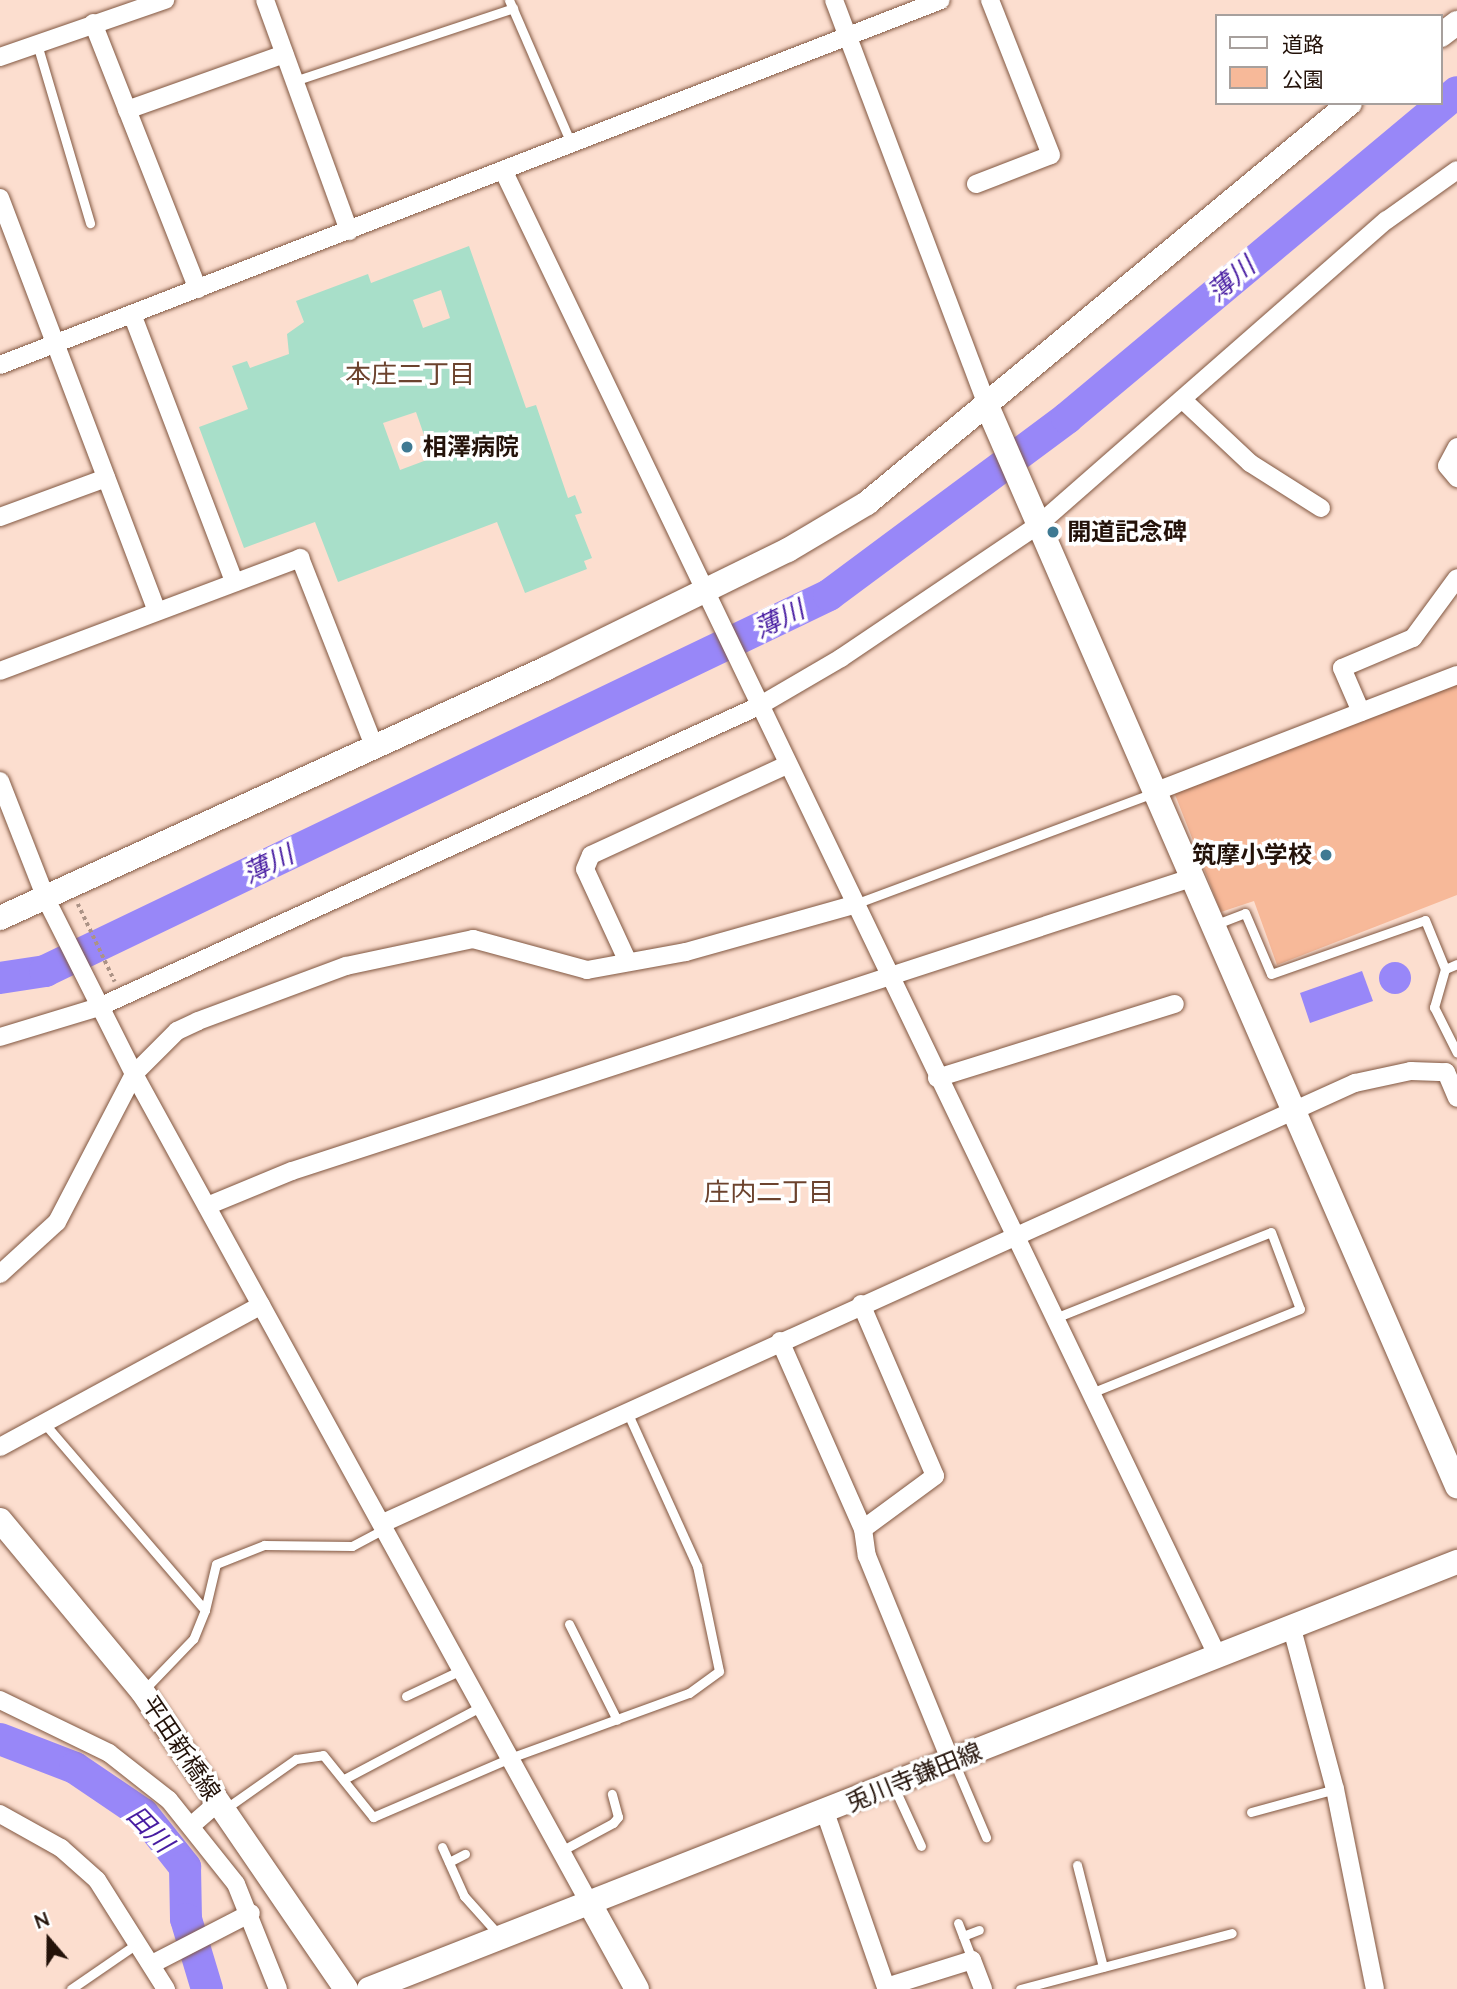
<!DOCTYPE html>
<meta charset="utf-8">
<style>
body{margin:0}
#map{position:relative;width:1457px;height:1989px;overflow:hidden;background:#fcdecf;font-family:Mulish,"Noto Sans JP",sans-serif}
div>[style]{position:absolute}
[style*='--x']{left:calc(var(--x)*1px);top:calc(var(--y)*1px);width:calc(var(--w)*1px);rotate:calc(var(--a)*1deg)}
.green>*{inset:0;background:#f7b999}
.water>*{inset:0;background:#9887f8}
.round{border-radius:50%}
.river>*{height:32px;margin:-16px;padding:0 16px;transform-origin:16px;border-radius:16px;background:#9887f8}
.building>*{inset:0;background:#a8dfc9}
.path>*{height:3.5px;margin-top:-1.75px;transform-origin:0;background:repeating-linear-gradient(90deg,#ac9386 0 3.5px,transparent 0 7px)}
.roads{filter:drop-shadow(0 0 2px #815741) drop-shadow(0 0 2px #815741)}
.lane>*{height:9px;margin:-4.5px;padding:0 4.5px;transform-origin:4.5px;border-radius:4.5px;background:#fff}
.street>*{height:18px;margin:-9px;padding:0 9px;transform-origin:9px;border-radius:9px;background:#fff}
.secondary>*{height:24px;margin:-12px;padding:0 12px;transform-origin:12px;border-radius:12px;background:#fff}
.dots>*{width:19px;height:19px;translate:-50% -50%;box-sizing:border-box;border:4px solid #fff;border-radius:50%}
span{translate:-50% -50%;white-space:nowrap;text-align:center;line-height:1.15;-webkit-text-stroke:7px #fff;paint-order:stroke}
.poi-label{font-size:24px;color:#231209;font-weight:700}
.left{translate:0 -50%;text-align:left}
.right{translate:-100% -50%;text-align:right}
.street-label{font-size:24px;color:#231209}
.water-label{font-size:26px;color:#471ca1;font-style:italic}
.neighbourhood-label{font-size:26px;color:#6c432e}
.legend{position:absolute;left:1215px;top:14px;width:228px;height:91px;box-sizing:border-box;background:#fff;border:2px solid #a7a09d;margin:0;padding:9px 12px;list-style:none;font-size:21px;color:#231209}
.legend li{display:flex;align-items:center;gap:14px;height:35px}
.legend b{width:35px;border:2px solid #a7a09d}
.north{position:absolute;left:14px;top:1905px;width:70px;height:70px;-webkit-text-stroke:5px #fff;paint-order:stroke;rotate:340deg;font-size:19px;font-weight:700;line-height:28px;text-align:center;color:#231209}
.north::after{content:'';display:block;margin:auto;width:24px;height:32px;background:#231209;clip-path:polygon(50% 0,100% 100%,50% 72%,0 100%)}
</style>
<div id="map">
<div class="green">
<div style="clip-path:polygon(1457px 684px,1457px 895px,1277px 965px,1254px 901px,1221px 912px,1174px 792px)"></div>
</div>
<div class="water">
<div class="round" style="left:1379px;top:962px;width:32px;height:32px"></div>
<div style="clip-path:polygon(1362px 971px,1373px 1001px,1310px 1023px,1300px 993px)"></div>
</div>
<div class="river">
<div style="--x:0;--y:978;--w:46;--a:-8.8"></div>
<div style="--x:45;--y:971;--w:870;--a:-25.62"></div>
<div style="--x:829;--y:595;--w:297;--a:-36.6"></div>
<div style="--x:1067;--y:418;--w:508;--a:-39.89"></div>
<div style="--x:0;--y:1739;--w:80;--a:21.1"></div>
<div style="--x:75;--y:1768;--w:82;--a:34.1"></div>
<div style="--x:143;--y:1814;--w:68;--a:51.6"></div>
<div style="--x:185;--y:1867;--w:52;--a:88.9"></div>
<div style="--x:186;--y:1919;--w:73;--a:73.3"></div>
</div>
<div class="building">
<div style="clip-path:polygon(evenodd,469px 246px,526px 408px,536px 405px,568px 498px,575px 495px,582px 513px,575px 515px,592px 558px,584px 561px,587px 569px,525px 593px,497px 522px,338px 582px,315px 522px,244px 548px,199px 427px,248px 409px,232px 366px,247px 361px,250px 368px,289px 354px,287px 334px,304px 322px,296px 301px,368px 274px,371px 283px,469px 246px,441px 290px,450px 318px,423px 328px,413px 300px,441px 290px,469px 246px,416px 412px,432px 458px,400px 470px,383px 423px,416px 412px)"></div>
</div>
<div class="path">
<div style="--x:78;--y:904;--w:86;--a:64.6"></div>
</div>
<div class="roads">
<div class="lane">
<div style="--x:509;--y:0;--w:156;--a:66.6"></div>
<div style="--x:37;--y:44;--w:187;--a:73.5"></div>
<div style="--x:294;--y:81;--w:231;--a:-18.4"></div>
<div style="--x:855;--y:904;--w:318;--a:-20.4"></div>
<div style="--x:1214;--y:925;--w:33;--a:-21"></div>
<div style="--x:1245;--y:913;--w:66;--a:66.9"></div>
<div style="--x:1271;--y:974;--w:163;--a:-19.3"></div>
<div style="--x:1425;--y:920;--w:53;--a:67.8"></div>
<div style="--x:1457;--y:964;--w:13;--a:157"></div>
<div style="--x:1445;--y:969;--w:40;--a:106"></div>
<div style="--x:1434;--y:1007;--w:51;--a:63.4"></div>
<div style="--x:1055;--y:1318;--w:232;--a:-21.7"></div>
<div style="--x:1271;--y:1232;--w:82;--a:69.4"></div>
<div style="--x:1300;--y:1309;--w:225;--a:158.1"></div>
<div style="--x:44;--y:1423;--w:247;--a:49.3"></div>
<div style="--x:205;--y:1610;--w:31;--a:112"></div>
<div style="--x:193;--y:1639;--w:72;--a:133.9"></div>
<div style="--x:205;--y:1610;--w:47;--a:-76.6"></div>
<div style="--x:216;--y:1564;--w:52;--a:-21.6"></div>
<div style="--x:264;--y:1545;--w:88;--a:0.7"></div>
<div style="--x:352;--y:1546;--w:36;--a:-28"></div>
<div style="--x:569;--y:1624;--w:107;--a:63.4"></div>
<div style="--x:406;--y:1696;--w:63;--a:-25.3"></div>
<div style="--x:954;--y:1762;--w:82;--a:66.9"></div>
<div style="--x:346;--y:1778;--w:154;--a:-27.9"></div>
<div style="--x:893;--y:1785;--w:67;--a:65.3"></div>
<div style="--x:225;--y:1809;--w:87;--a:-35.2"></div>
<div style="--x:296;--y:1759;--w:27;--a:-8"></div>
<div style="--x:323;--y:1755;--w:80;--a:51.1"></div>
<div style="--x:373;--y:1817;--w:149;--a:-23.3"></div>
<div style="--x:510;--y:1758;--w:190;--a:-20"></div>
<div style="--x:689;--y:1693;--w:37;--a:-36"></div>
<div style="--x:719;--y:1671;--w:107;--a:-101.8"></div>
<div style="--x:697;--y:1566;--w:169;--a:-114.4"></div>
<div style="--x:1251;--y:1812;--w:87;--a:-15.3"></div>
<div style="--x:442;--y:1847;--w:54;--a:65.8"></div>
<div style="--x:464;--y:1896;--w:52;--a:48.1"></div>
<div style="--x:561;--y:1851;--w:59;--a:-28.3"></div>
<div style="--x:613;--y:1823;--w:8;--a:-50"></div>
<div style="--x:618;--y:1817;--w:24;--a:-105"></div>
<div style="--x:449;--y:1862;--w:18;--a:-27"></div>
<div style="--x:1077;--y:1865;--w:105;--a:75.7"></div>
<div style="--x:958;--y:1923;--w:40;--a:69"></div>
<div style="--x:963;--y:1936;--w:17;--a:-21"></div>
<div style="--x:71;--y:1989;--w:81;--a:-34.5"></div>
<div style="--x:1020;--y:1989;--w:219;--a:-14.8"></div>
</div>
<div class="street">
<div style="--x:265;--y:0;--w:246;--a:70"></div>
<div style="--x:834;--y:0;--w:436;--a:69.3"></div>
<div style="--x:93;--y:23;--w:286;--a:68.5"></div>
<div style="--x:0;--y:57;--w:175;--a:-19.1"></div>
<div style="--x:127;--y:110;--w:167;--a:-19.6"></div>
<div style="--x:503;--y:170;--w:1648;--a:64.32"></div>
<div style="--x:976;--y:184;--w:80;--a:-21.1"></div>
<div style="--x:1051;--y:155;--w:167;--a:-111.5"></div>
<div style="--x:0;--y:198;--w:442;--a:69.2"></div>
<div style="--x:132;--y:314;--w:286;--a:69.1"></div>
<div style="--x:0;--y:365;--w:1009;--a:-21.2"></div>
<div style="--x:1184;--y:401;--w:91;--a:43.2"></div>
<div style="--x:1250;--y:463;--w:84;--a:32.4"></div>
<div style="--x:1457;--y:447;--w:21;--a:118"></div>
<div style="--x:1447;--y:466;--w:16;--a:50"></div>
<div style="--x:0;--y:517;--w:113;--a:-20.2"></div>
<div style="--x:0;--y:671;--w:321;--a:-20.6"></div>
<div style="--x:300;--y:558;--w:204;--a:68.5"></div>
<div style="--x:1361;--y:712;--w:48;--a:-113.4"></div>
<div style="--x:1342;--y:668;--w:77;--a:-22.9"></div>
<div style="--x:1413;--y:638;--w:74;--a:-53.7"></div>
<div style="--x:0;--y:781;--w:129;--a:68.6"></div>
<div style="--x:47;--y:901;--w:194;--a:63.3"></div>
<div style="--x:134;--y:1074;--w:947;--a:61.22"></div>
<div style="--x:1154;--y:792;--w:325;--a:-21.1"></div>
<div style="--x:628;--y:962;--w:102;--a:-114.8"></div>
<div style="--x:585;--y:869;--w:15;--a:-67"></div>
<div style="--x:591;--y:855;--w:216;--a:-24.7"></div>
<div style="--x:0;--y:1037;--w:103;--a:-16.9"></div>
<div style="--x:99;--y:1007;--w:725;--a:-24.52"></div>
<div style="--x:759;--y:706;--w:95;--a:-30.3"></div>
<div style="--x:841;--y:658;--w:238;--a:-34"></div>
<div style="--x:1038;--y:525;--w:463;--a:-41.2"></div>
<div style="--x:1387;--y:220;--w:86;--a:-35.5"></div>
<div style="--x:937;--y:1078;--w:249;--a:-17.3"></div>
<div style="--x:207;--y:1206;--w:92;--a:-22.4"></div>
<div style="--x:292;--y:1171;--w:946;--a:-18.05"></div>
<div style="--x:0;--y:1274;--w:77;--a:-42.4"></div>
<div style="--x:57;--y:1222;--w:167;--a:-62.5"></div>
<div style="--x:134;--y:1074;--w:61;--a:-45"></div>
<div style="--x:177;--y:1031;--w:23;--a:-25"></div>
<div style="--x:198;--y:1021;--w:158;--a:-20.4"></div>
<div style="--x:346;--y:966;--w:130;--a:-12"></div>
<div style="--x:473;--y:939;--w:118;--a:15.2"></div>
<div style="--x:587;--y:970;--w:101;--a:-10.3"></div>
<div style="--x:686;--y:952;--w:173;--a:-15.7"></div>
<div style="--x:861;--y:1304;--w:187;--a:66.7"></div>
<div style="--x:935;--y:1476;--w:89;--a:143.6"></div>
<div style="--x:780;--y:1341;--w:206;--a:66.2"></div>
<div style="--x:863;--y:1529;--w:27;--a:82"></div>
<div style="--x:867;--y:1556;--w:222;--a:67.8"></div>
<div style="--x:0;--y:1447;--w:297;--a:-28.5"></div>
<div style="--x:383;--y:1523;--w:1067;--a:-24.36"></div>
<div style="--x:1355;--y:1083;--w:57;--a:-12.1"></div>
<div style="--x:1411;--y:1071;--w:35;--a:2"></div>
<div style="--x:1446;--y:1072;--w:28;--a:67"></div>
<div style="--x:1291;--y:1625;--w:170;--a:75"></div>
<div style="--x:1335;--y:1789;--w:204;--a:78.7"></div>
<div style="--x:0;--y:1700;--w:121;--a:25.9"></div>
<div style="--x:109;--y:1753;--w:76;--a:38.1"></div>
<div style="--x:169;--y:1800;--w:107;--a:51.4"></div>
<div style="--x:236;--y:1884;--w:113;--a:68.2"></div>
<div style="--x:825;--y:1812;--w:185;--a:70.8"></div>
<div style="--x:886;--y:1987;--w:90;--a:-17.4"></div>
<div style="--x:972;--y:1960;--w:31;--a:69"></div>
<div style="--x:0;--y:1814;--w:70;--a:29.1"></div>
<div style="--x:61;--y:1848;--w:48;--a:41.6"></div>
<div style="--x:97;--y:1880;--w:129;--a:57.7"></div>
<div style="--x:192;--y:1825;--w:35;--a:-41"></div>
<div style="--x:154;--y:1963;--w:109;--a:-27.3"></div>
</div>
<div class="secondary">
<div style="--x:1441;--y:35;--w:20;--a:-37"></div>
<div style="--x:988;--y:408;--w:1176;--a:66.49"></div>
<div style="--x:0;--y:918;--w:601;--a:-24.56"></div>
<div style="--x:547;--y:668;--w:268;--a:-26.1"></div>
<div style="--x:788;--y:550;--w:92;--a:-30.7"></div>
<div style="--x:867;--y:503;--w:627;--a:-39.63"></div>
<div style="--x:0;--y:1520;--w:222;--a:50.3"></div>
<div style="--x:142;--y:1691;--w:361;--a:55.6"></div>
<div style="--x:590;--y:1904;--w:97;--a:61.1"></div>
<div style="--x:369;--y:1989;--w:1169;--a:-21.43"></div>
</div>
</div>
<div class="dots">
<div style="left:407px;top:447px;background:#3f7992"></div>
<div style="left:1053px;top:532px;background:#3f7992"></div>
<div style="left:1326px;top:855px;background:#3f7992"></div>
</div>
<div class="poi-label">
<span class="left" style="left:423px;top:447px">相澤病院</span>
<span class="left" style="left:1067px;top:532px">開道記念碑</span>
<span class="right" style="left:1312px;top:855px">筑摩小学校</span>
</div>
<div class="street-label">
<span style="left:181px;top:1748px;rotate:56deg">平田新橋線</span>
<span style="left:914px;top:1777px;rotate:-22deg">兎川寺鎌田線</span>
</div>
<div class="water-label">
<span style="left:1231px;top:279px;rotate:-40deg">薄川</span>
<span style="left:779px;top:619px;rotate:-26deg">薄川</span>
<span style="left:268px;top:864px;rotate:-26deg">薄川</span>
<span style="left:150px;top:1829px;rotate:46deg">田川</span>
</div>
<div class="neighbourhood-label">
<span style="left:410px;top:374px">本庄二丁目</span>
<span style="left:769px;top:1192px">庄内二丁目</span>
</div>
<ul class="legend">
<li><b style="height:9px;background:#fff"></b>道路</li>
<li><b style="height:19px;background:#f7b999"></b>公園</li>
</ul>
<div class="north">N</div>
</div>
